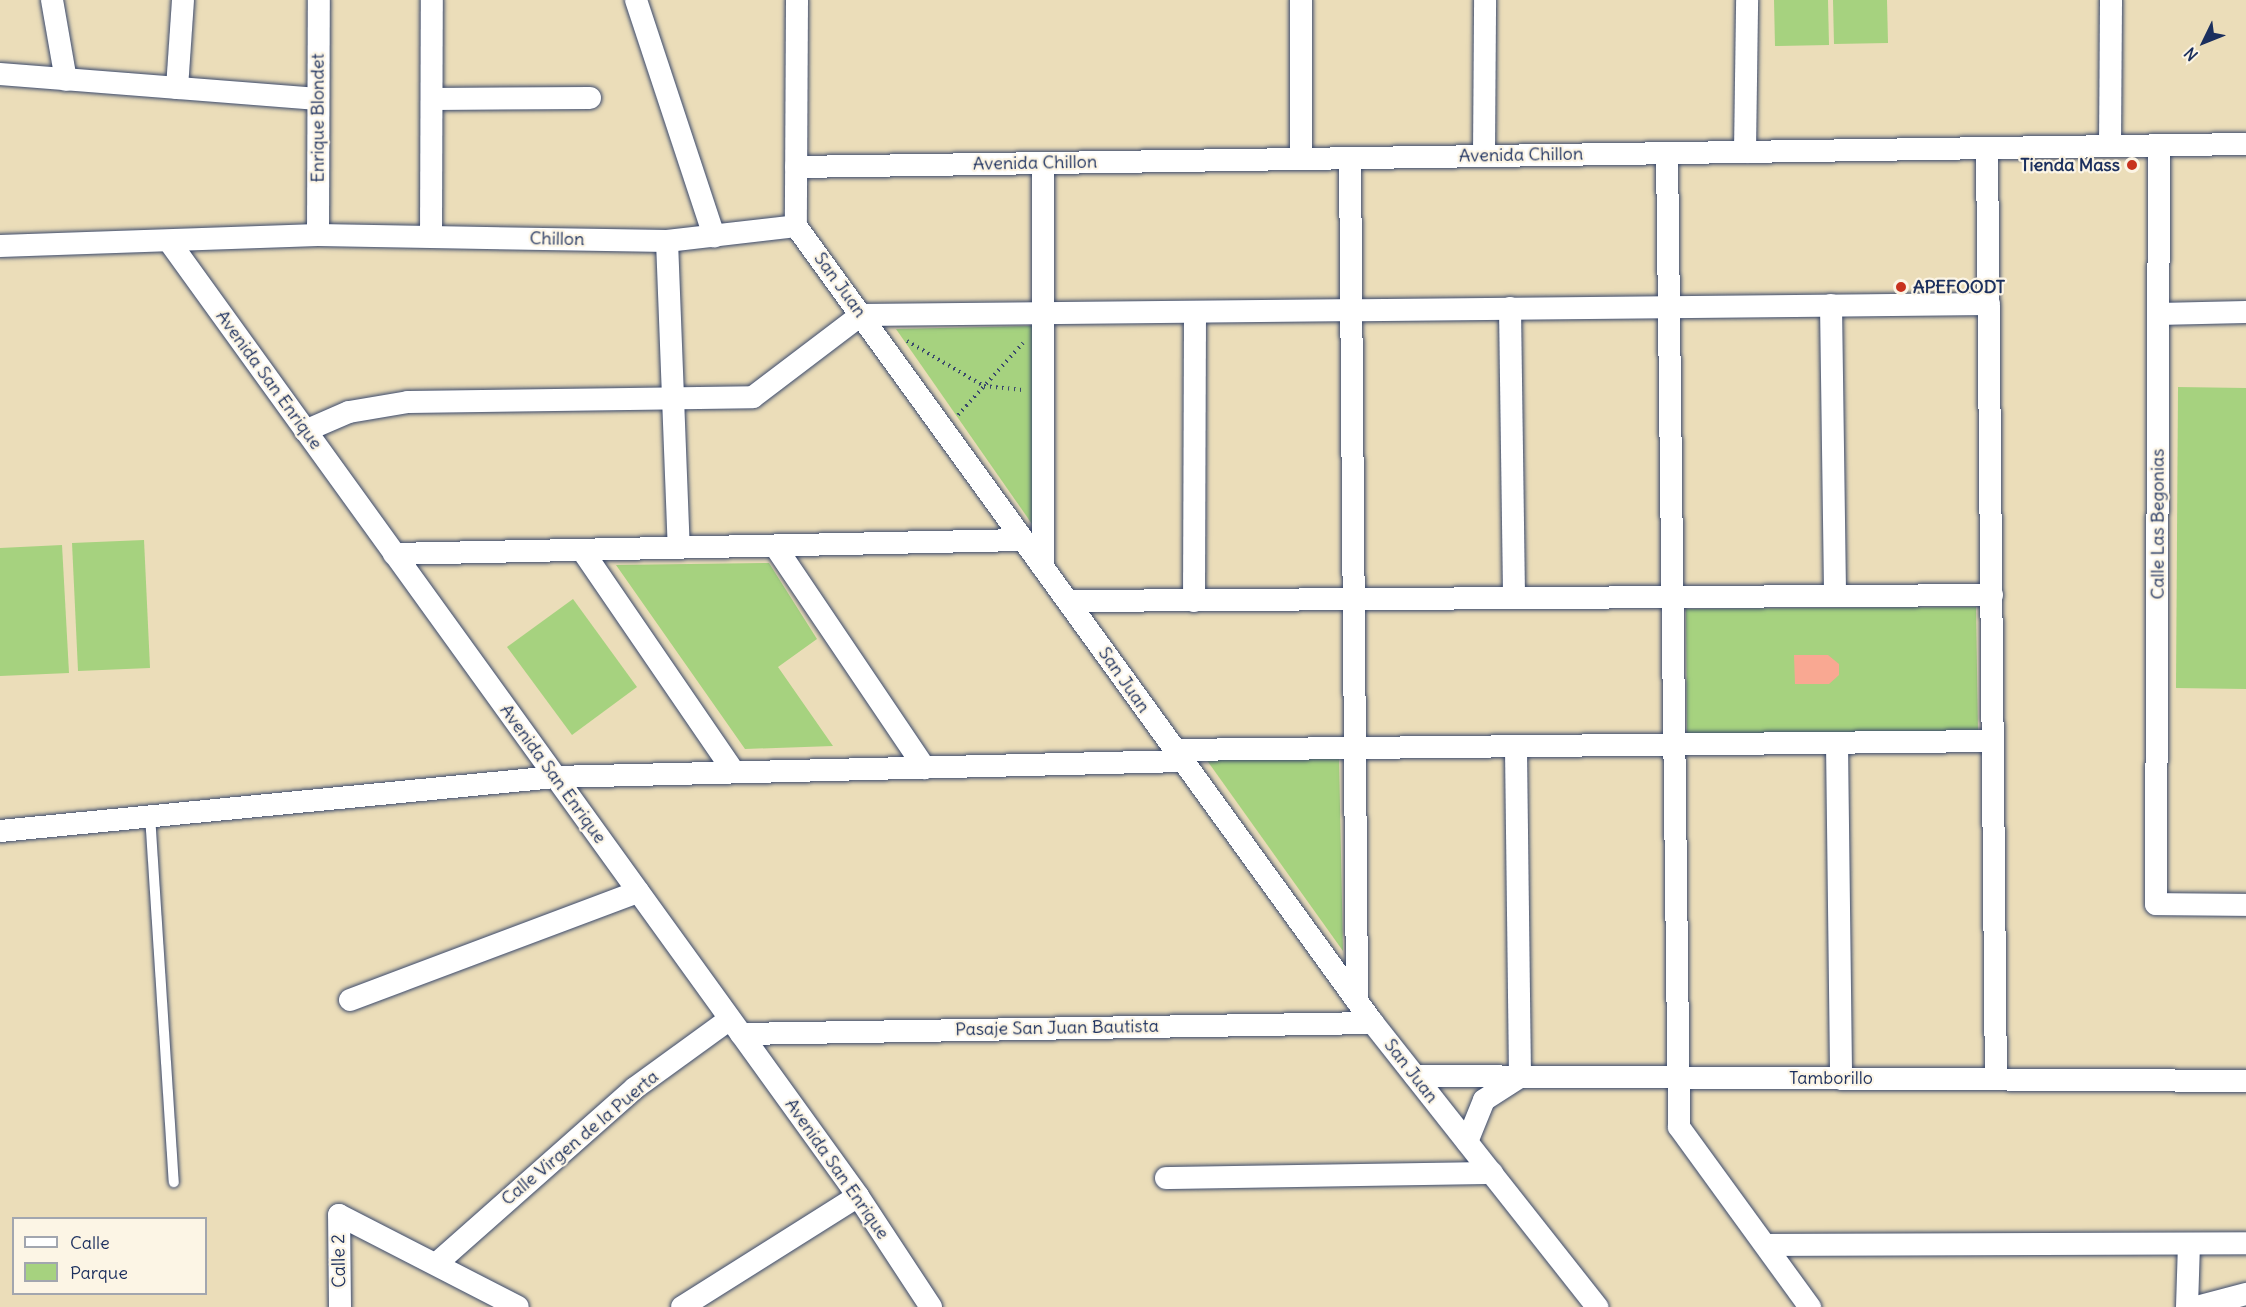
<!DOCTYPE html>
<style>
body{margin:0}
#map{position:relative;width:2246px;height:1307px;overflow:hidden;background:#ebddb9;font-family:Delius,sans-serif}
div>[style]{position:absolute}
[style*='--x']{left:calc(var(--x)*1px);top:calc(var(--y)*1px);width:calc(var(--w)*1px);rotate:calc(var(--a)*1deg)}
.green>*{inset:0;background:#a6d27f}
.building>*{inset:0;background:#f9a892}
.path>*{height:4px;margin-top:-2px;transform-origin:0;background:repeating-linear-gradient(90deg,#3a496c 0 1.5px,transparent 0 6px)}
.roads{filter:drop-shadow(0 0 2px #3a496c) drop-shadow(0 0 2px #3a496c)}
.lane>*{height:10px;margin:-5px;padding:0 5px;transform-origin:5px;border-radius:5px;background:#fff}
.street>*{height:22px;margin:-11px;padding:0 11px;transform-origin:11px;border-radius:11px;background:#fff}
.dots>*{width:16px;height:16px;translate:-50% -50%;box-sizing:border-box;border:3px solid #fcf5e5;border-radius:50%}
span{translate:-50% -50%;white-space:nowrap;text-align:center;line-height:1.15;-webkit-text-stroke:4.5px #fcf5e5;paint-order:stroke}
.street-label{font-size:18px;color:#1b2f5e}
.poi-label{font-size:18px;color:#1b2f5e;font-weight:700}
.right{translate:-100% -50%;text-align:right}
.left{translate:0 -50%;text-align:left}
.legend{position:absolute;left:12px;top:1217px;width:195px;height:78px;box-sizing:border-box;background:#fcf5e5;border:2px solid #a2a6af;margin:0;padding:8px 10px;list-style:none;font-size:18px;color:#1b2f5e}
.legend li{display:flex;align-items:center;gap:12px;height:30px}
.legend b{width:30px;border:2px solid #a2a6af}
.north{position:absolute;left:2174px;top:12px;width:60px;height:60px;-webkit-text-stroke:4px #fcf5e5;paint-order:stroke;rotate:227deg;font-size:16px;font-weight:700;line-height:24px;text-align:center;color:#1b2f5e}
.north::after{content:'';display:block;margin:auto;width:21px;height:27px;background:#1b2f5e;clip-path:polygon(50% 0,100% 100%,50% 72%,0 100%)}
</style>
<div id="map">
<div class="green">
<div style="clip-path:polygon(1774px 0,1828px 0,1829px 45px,1775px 46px)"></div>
<div style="clip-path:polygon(1833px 0,1887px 0,1888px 43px,1834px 44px)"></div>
<div style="clip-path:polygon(1032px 326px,1032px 524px,896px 329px)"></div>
<div style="clip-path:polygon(2178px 387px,2246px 388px,2246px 689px,2176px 688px)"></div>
<div style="clip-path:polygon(144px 540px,150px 668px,78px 671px,72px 543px)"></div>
<div style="clip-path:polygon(62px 545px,69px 673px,0 676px,0 548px)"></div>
<div style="clip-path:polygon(769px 563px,817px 639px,778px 667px,833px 746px,745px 749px,616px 565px)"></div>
<div style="clip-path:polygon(573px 599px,637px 687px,572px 735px,507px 647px)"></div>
<div style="clip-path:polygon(1976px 607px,1978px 732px,1687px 734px,1686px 609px)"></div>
<div style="clip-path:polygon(1206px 759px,1339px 759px,1343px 951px)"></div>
</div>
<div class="building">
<div style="clip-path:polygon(1794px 655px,1828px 655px,1839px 664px,1839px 675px,1829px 684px,1795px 684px)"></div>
</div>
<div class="path">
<div style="--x:907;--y:341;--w:89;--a:30.3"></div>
<div style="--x:984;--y:386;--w:38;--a:6"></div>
<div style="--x:958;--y:415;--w:97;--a:-47.9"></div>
</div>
<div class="roads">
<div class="lane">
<div style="--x:150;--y:815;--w:368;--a:86.3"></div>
</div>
<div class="street">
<div style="--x:52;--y:0;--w:81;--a:80.1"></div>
<div style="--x:636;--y:0;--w:249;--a:71.7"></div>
<div style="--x:797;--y:0;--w:226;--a:90.3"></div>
<div style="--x:796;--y:226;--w:984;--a:54.1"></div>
<div style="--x:1373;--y:1023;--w:362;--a:51.7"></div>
<div style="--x:0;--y:74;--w:319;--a:4.5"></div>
<div style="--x:177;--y:88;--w:88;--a:-86.1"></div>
<div style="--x:432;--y:99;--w:158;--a:-0.4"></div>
<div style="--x:2159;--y:145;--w:759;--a:90.23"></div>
<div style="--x:2156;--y:904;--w:90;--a:0.6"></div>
<div style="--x:2110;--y:146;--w:146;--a:-89.6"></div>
<div style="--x:1987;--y:148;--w:931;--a:89.45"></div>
<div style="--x:1745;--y:152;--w:152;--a:-89.2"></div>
<div style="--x:1667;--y:153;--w:974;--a:89.29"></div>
<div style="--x:1679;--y:1127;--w:223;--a:54"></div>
<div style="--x:1484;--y:156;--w:156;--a:-89.6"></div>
<div style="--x:1350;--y:158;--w:843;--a:89.52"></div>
<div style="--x:1301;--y:159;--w:159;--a:-90"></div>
<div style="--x:1043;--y:163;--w:404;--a:90"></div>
<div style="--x:796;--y:167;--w:1450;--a:-0.91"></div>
<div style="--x:318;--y:235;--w:235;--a:-89.8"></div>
<div style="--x:431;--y:236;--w:236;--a:-89.8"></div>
<div style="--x:667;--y:241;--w:307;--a:87.8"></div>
<div style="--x:171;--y:244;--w:1174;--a:54.18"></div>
<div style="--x:858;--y:1196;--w:133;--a:56.7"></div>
<div style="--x:0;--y:246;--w:318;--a:-2"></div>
<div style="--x:318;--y:235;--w:349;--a:1"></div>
<div style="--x:667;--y:241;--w:130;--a:-6.6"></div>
<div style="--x:1831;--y:305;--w:291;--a:89.2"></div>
<div style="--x:1510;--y:308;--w:290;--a:89.2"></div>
<div style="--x:2158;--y:314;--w:88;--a:-1.3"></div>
<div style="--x:305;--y:431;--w:48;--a:-23.4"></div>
<div style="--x:349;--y:412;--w:60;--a:-9.6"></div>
<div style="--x:408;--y:402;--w:345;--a:-0.8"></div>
<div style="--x:753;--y:397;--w:136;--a:-37.2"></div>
<div style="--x:861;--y:315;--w:1128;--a:-0.56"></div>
<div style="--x:775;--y:546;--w:268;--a:56"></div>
<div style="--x:582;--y:550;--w:269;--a:55.6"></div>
<div style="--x:394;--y:554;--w:629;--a:-1.28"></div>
<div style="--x:1068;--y:601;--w:924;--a:-0.37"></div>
<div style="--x:1194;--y:601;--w:289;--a:-89.8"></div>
<div style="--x:1837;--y:743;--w:336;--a:89.3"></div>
<div style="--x:1173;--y:750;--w:820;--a:-0.63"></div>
<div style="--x:0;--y:831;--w:558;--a:-5.56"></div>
<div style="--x:555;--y:777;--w:626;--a:-1.46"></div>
<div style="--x:350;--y:1000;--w:308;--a:-20.6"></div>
<div style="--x:741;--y:1034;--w:632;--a:-1"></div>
<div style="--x:1415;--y:1076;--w:831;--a:0.34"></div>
<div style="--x:1467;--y:1142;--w:45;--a:-68"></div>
<div style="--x:1484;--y:1100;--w:43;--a:-32.6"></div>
<div style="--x:1520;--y:1077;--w:331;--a:-90.7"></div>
<div style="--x:1166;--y:1178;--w:326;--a:-0.9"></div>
<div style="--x:1767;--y:1245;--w:479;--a:-0.2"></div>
<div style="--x:436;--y:1264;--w:266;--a:-41.5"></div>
<div style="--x:635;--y:1088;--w:117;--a:-36"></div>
<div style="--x:340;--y:1307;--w:92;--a:-90.6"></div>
<div style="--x:339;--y:1215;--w:201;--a:27.2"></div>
<div style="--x:682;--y:1307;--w:208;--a:-32.2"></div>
<div style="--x:2187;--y:1307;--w:63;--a:-88.2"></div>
<div style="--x:2197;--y:1307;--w:51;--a:-14.9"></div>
</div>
</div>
<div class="dots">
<div style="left:2132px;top:165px;background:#c8321e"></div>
<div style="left:1901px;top:287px;background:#c8321e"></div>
</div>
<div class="street-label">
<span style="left:318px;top:118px;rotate:-90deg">Enrique Blondet</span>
<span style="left:1521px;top:155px;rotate:-1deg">Avenida Chillon</span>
<span style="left:1035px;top:163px;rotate:-1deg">Avenida Chillon</span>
<span style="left:557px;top:239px;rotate:1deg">Chillon</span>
<span style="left:840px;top:285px;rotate:54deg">San Juan</span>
<span style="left:269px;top:380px;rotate:54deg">Avenida San Enrique</span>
<span style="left:2158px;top:524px;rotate:-90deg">Calle Las Begonias</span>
<span style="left:1124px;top:680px;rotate:55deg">San Juan</span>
<span style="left:553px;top:774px;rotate:54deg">Avenida San Enrique</span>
<span style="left:1057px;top:1028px;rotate:-1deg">Pasaje San Juan Bautista</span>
<span style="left:1411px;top:1071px;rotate:52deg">San Juan</span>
<span style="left:1831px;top:1078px">Tamborillo</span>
<span style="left:580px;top:1138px;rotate:-40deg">Calle Virgen de la Puerta</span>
<span style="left:837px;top:1169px;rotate:55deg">Avenida San Enrique</span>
<span style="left:339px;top:1261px;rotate:-91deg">Calle 2</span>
</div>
<div class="poi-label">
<span class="right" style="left:2120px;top:165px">Tienda Mass</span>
<span class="left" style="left:1913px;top:287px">APEFOODT</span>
</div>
<ul class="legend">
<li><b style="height:8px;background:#fff"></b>Calle</li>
<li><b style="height:16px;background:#a6d27f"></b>Parque</li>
</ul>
<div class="north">N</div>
</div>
